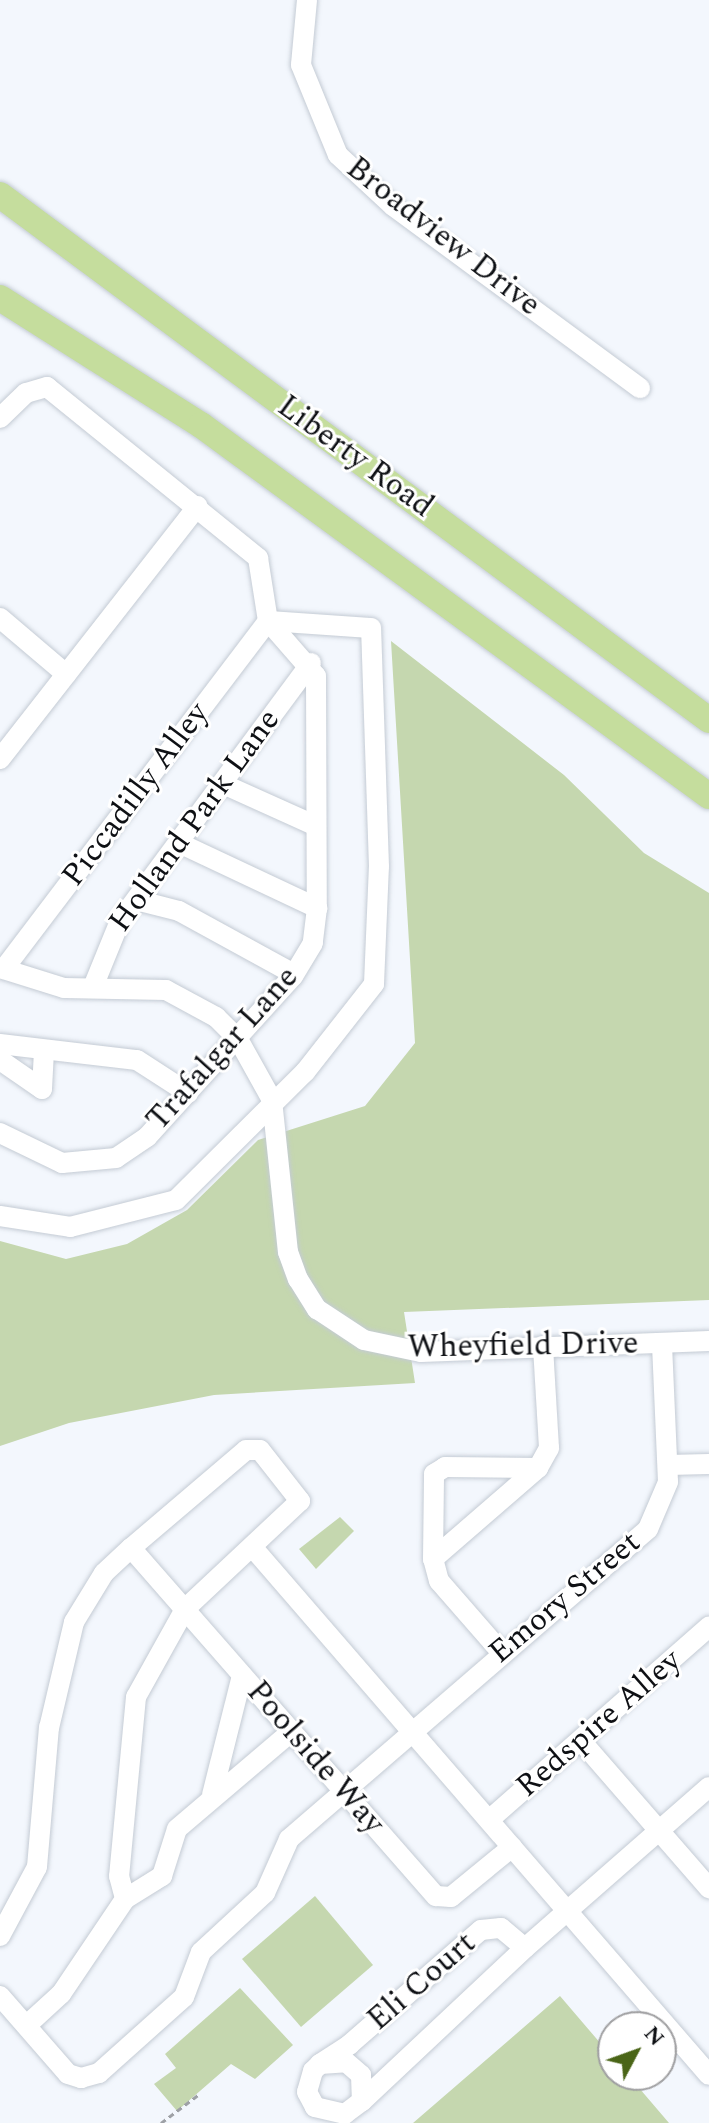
<!DOCTYPE html>
<style>
body{margin:0}
#map{position:relative;width:709px;height:2123px;overflow:hidden;background:#f3f7fd;font-family:Spectral,serif}
div>[style]{position:absolute}
[style*='--x']{left:calc(var(--x)*1px);top:calc(var(--y)*1px);width:calc(var(--w)*1px);rotate:calc(var(--a)*1deg)}
.green>*{inset:0;background:#c5d7af}
.path>*{height:3px;margin-top:-1.5px;transform-origin:0;background:repeating-linear-gradient(90deg,#9ea1a6 0 6px,transparent 0 10px)}
.roads{filter:drop-shadow(0 0 2px #c4cbd4) drop-shadow(0 0 2px #c4cbd4)}
.minor>*{height:20px;margin:-10px;padding:0 10px;transform-origin:10px;border-radius:10px;background:#fff}
.major>*{height:26px;margin:-13px;padding:0 13px;transform-origin:13px;border-radius:13px;background:#c5dd9d}
span{translate:-50% -50%;white-space:nowrap;text-align:center;line-height:1.15;-webkit-text-stroke:6px #fff;paint-order:stroke}
.street-label{font-size:32px;color:#0e1014}
.north{position:absolute;left:597px;top:2011px;width:80px;height:80px;box-sizing:border-box;background:#fff;border:2px solid #9f9fa1;border-radius:50%;rotate:49deg;font-size:22px;font-weight:700;line-height:32px;text-align:center;color:#0e1014}
.north::after{content:'';display:block;margin:auto;width:28px;height:36px;background:#4a6517;clip-path:polygon(50% 0,100% 100%,50% 72%,0 100%)}
</style>
<div id="map">
<div class="green">
<div style="clip-path:polygon(391px 641px,564px 775px,644px 853px,709px 893px,709px 1300px,404px 1312px,415px 1383px,214px 1395px,69px 1423px,0 1446px,0 1241px,66px 1259px,127px 1244px,187px 1210px,258px 1140px,365px 1106px,415px 1043px)"></div>
<div style="clip-path:polygon(340px 1517px,354px 1531px,316px 1569px,299px 1549px)"></div>
<div style="clip-path:polygon(315px 1896px,373px 1965px,301px 2027px,242px 1959px)"></div>
<div style="clip-path:polygon(240px 1988px,293px 2045px,255px 2079px,231px 2064px,177px 2111px,154px 2084px,176px 2068px,165px 2054px)"></div>
<div style="clip-path:polygon(560px 1996px,613px 2058px,613px 2075px,628px 2075px,669px 2123px,413px 2123px)"></div>
</div>
<div class="path">
<div style="--x:161;--y:2123;--w:46;--a:-37.1"></div>
</div>
<div class="roads">
<div class="minor">
<div style="--x:307;--y:0;--w:65;--a:95.3"></div>
<div style="--x:301;--y:65;--w:97;--a:67.7"></div>
<div style="--x:338;--y:155;--w:75;--a:42.8"></div>
<div style="--x:393;--y:206;--w:307;--a:36.4"></div>
<div style="--x:0;--y:418;--w:36;--a:-44"></div>
<div style="--x:26;--y:393;--w:22;--a:-16"></div>
<div style="--x:47;--y:387;--w:272;--a:39"></div>
<div style="--x:258;--y:558;--w:64;--a:81"></div>
<div style="--x:268;--y:621;--w:73;--a:48.9"></div>
<div style="--x:316;--y:676;--w:232;--a:89.8"></div>
<div style="--x:317;--y:908;--w:35;--a:97"></div>
<div style="--x:313;--y:943;--w:39;--a:121"></div>
<div style="--x:293;--y:976;--w:217;--a:132.2"></div>
<div style="--x:147;--y:1137;--w:37;--a:146"></div>
<div style="--x:116;--y:1158;--w:54;--a:174.7"></div>
<div style="--x:62;--y:1163;--w:69;--a:-154.2"></div>
<div style="--x:0;--y:618;--w:87;--a:40.3"></div>
<div style="--x:0;--y:759;--w:321;--a:-52"></div>
<div style="--x:223;--y:784;--w:102;--a:24.3"></div>
<div style="--x:179;--y:843;--w:153;--a:25.2"></div>
<div style="--x:136;--y:900;--w:44;--a:14.3"></div>
<div style="--x:179;--y:911;--w:131;--a:28.7"></div>
<div style="--x:0;--y:968;--w:67;--a:17.4"></div>
<div style="--x:64;--y:988;--w:102;--a:1.1"></div>
<div style="--x:166;--y:990;--w:57;--a:28.4"></div>
<div style="--x:216;--y:1017;--w:31;--a:45"></div>
<div style="--x:238;--y:1039;--w:70;--a:60.9"></div>
<div style="--x:272;--y:1100;--w:153;--a:84"></div>
<div style="--x:288;--y:1252;--w:29;--a:70"></div>
<div style="--x:298;--y:1279;--w:36;--a:58"></div>
<div style="--x:317;--y:1309;--w:56;--a:33.4"></div>
<div style="--x:364;--y:1340;--w:58;--a:11.9"></div>
<div style="--x:421;--y:1352;--w:288;--a:-2.2"></div>
<div style="--x:93;--y:987;--w:71;--a:-67.8"></div>
<div style="--x:120;--y:921;--w:321;--a:-53.5"></div>
<div style="--x:0;--y:1044;--w:138;--a:6.7"></div>
<div style="--x:137;--y:1060;--w:61;--a:32.9"></div>
<div style="--x:0;--y:1060;--w:51;--a:34.6"></div>
<div style="--x:42;--y:1089;--w:39;--a:-87"></div>
<div style="--x:0;--y:1216;--w:71;--a:8.9"></div>
<div style="--x:70;--y:1227;--w:109;--a:-14.3"></div>
<div style="--x:176;--y:1200;--w:182;--a:-44.8"></div>
<div style="--x:305;--y:1072;--w:112;--a:-51.9"></div>
<div style="--x:374;--y:984;--w:117;--a:-87.6"></div>
<div style="--x:379;--y:867;--w:239;--a:-91.9"></div>
<div style="--x:371;--y:628;--w:103;--a:-176.1"></div>
<div style="--x:268;--y:621;--w:437;--a:127.2"></div>
<div style="--x:668;--y:1465;--w:41;--a:-1.4"></div>
<div style="--x:131;--y:1548;--w:463;--a:48.8"></div>
<div style="--x:436;--y:1896;--w:15;--a:4"></div>
<div style="--x:451;--y:1897;--w:79;--a:-39.3"></div>
<div style="--x:254;--y:1549;--w:695;--a:49.14"></div>
<div style="--x:433;--y:1559;--w:85;--a:-89.3"></div>
<div style="--x:434;--y:1474;--w:13;--a:-32"></div>
<div style="--x:445;--y:1467;--w:93;--a:0.6"></div>
<div style="--x:501;--y:1652;--w:94;--a:-131.1"></div>
<div style="--x:439;--y:1581;--w:23;--a:-105"></div>
<div style="--x:433;--y:1559;--w:139;--a:-40.9"></div>
<div style="--x:538;--y:1468;--w:23;--a:-61"></div>
<div style="--x:549;--y:1448;--w:102;--a:-93.4"></div>
<div style="--x:582;--y:1742;--w:194;--a:49"></div>
<div style="--x:212;--y:1795;--w:123;--a:-75.9"></div>
<div style="--x:489;--y:1820;--w:293;--a:-41.3"></div>
<div style="--x:0;--y:1936;--w:78;--a:-61.8"></div>
<div style="--x:37;--y:1867;--w:140;--a:-85.1"></div>
<div style="--x:49;--y:1728;--w:109;--a:-76.7"></div>
<div style="--x:74;--y:1622;--w:57;--a:-58.5"></div>
<div style="--x:104;--y:1573;--w:37;--a:-43"></div>
<div style="--x:131;--y:1548;--w:151;--a:-40.4"></div>
<div style="--x:246;--y:1450;--w:14;--a:0"></div>
<div style="--x:260;--y:1450;--w:65;--a:51.9"></div>
<div style="--x:300;--y:1501;--w:158;--a:136.8"></div>
<div style="--x:185;--y:1609;--w:101;--a:119.1"></div>
<div style="--x:136;--y:1697;--w:180;--a:95.4"></div>
<div style="--x:119;--y:1876;--w:24;--a:75"></div>
<div style="--x:525;--y:1948;--w:244;--a:-41.2"></div>
<div style="--x:0;--y:1996;--w:103;--a:48.9"></div>
<div style="--x:68;--y:2074;--w:14;--a:17"></div>
<div style="--x:81;--y:2078;--w:19;--a:-16"></div>
<div style="--x:99;--y:2073;--w:114;--a:-41.8"></div>
<div style="--x:184;--y:1997;--w:48;--a:-69.3"></div>
<div style="--x:201;--y:1952;--w:87;--a:-42.7"></div>
<div style="--x:265;--y:1893;--w:59;--a:-66"></div>
<div style="--x:289;--y:1839;--w:474;--a:-40.8"></div>
<div style="--x:648;--y:1529;--w:51;--a:-66.9"></div>
<div style="--x:668;--y:1482;--w:139;--a:-92.5"></div>
<div style="--x:27;--y:2025;--w:46;--a:-42.4"></div>
<div style="--x:61;--y:1994;--w:115;--a:-56"></div>
<div style="--x:125;--y:1899;--w:44;--a:-31.9"></div>
<div style="--x:162;--y:1876;--w:49;--a:-72.3"></div>
<div style="--x:177;--y:1829;--w:151;--a:-40.4"></div>
<div style="--x:320;--y:2064;--w:26;--a:-4"></div>
<div style="--x:346;--y:2062;--w:20;--a:41"></div>
<div style="--x:361;--y:2075;--w:26;--a:88"></div>
<div style="--x:362;--y:2101;--w:21;--a:143"></div>
<div style="--x:345;--y:2114;--w:31;--a:-167"></div>
<div style="--x:315;--y:2107;--w:17;--a:-118"></div>
<div style="--x:307;--y:2092;--w:22;--a:-74"></div>
<div style="--x:313;--y:2071;--w:10;--a:-45"></div>
<div style="--x:320;--y:2064;--w:35;--a:-33"></div>
<div style="--x:349;--y:2045;--w:175;--a:-41.1"></div>
<div style="--x:481;--y:1930;--w:20;--a:-6"></div>
<div style="--x:501;--y:1928;--w:31;--a:40"></div>
<div style="--x:525;--y:1948;--w:224;--a:136.8"></div>
</div>
<div class="major">
<div style="--x:0;--y:195;--w:882;--a:36.52"></div>
<div style="--x:0;--y:298;--w:238;--a:32.3"></div>
<div style="--x:201;--y:425;--w:629;--a:36.14"></div>
</div>
</div>
<div class="street-label">
<span style="left:443px;top:237px;rotate:38deg">Broadview Drive</span>
<span style="left:355px;top:457px;rotate:36deg">Liberty Road</span>
<span style="left:136px;top:795px;rotate:-53deg">Piccadilly Alley</span>
<span style="left:195px;top:821px;rotate:-54deg">Holland Park Lane</span>
<span style="left:223px;top:1049px;rotate:-48deg">Trafalgar Lane</span>
<span style="left:523px;top:1346px;rotate:-1deg">Wheyfield Drive</span>
<span style="left:565px;top:1598px;rotate:-40deg">Emory Street</span>
<span style="left:599px;top:1724px;rotate:-41deg">Redspire Alley</span>
<span style="left:315px;top:1758px;rotate:49deg">Poolside Way</span>
<span style="left:422px;top:1982px;rotate:-41deg">Eli Court</span>
</div>
<div class="north">N</div>
</div>
